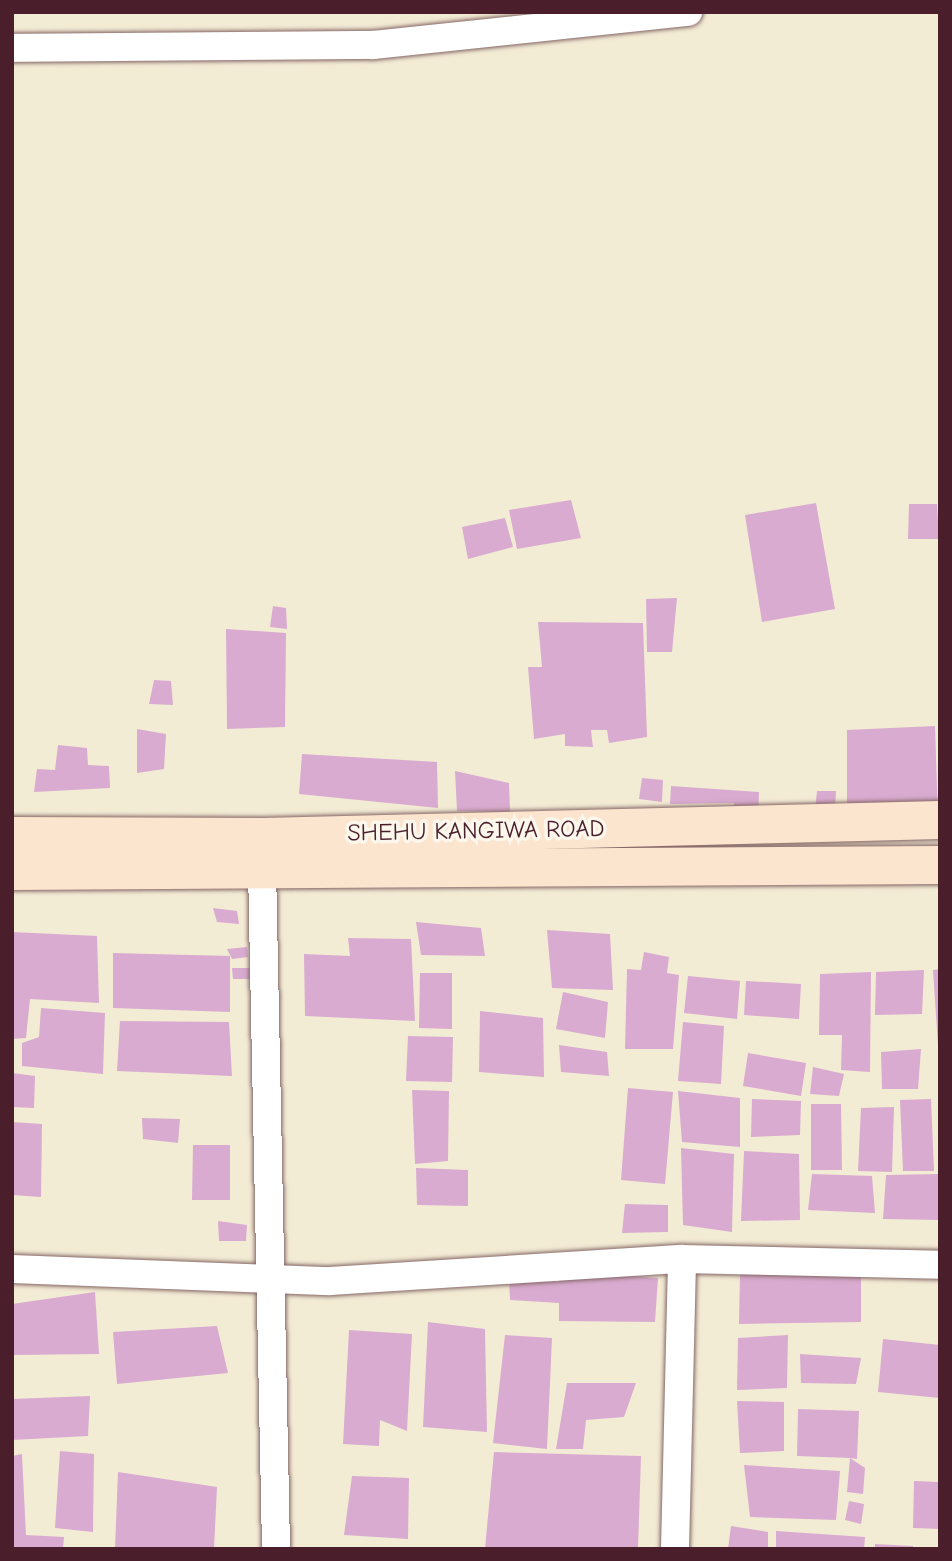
<!DOCTYPE html>
<style>
body{margin:0}
#map{position:relative;width:952px;height:1561px;overflow:hidden;background:#f3ecd5;font-family:"Comic Neue",sans-serif}
div>[style]{position:absolute}
[style*='--x']{left:calc(var(--x)*1px);top:calc(var(--y)*1px);width:calc(var(--w)*1px);rotate:calc(var(--a)*1deg)}
.building>*{inset:0;background:#d9abd0}
.roads{filter:drop-shadow(0 0 2px #856766) drop-shadow(0 0 2px #856766)}
.minor>*{height:28px;margin:-14px;padding:0 14px;transform-origin:14px;border-radius:14px;background:#fff}
.secondary>*{height:38px;margin:-19px;padding:0 19px;transform-origin:19px;border-radius:19px;background:#fce5cf}
span{translate:-50% -50%;white-space:nowrap;text-align:center;line-height:1.15;-webkit-text-stroke:7px #fbf7ec;paint-order:stroke}
.street-label{font-size:24px;color:#4a1f2b}
.frame{position:absolute;inset:0;border:14px solid #4a1f2b;pointer-events:none}
</style>
<div id="map">
<div class="building">
<div style="clip-path:polygon(571px 500px,581px 538px,517px 549px,509px 510px)"></div>
<div style="clip-path:polygon(816px 503px,835px 609px,762px 622px,745px 515px)"></div>
<div style="clip-path:polygon(909px 504px,937px 504px,939px 539px,908px 539px)"></div>
<div style="clip-path:polygon(505px 518px,513px 547px,468px 559px,462px 527px)"></div>
<div style="clip-path:polygon(677px 598px,672px 652px,647px 652px,646px 599px)"></div>
<div style="clip-path:polygon(273px 606px,286px 608px,287px 629px,270px 627px)"></div>
<div style="clip-path:polygon(538px 622px,643px 623px,647px 737px,609px 743px,607px 730px,591px 730px,593px 747px,565px 746px,565px 734px,534px 739px,528px 667px,542px 667px)"></div>
<div style="clip-path:polygon(226px 629px,286px 633px,285px 727px,227px 729px)"></div>
<div style="clip-path:polygon(154px 680px,171px 681px,173px 705px,149px 704px)"></div>
<div style="clip-path:polygon(935px 726px,938px 818px,847px 817px,847px 730px)"></div>
<div style="clip-path:polygon(137px 729px,166px 734px,164px 769px,137px 773px)"></div>
<div style="clip-path:polygon(58px 745px,87px 748px,88px 765px,109px 766px,110px 788px,34px 792px,37px 769px,55px 770px)"></div>
<div style="clip-path:polygon(302px 754px,437px 762px,438px 808px,299px 794px)"></div>
<div style="clip-path:polygon(455px 771px,509px 783px,510px 812px,457px 811px)"></div>
<div style="clip-path:polygon(642px 778px,663px 780px,662px 802px,639px 799px)"></div>
<div style="clip-path:polygon(671px 786px,759px 792px,758px 823px,736px 820px,734px 803px,670px 804px)"></div>
<div style="clip-path:polygon(817px 791px,836px 791px,835px 810px,815px 811px)"></div>
<div style="clip-path:polygon(213px 908px,237px 911px,239px 924px,217px 922px)"></div>
<div style="clip-path:polygon(416px 922px,481px 928px,485px 956px,421px 955px)"></div>
<div style="clip-path:polygon(547px 930px,610px 934px,613px 990px,552px 988px)"></div>
<div style="clip-path:polygon(12px 932px,97px 936px,99px 1003px,30px 999px,26px 1038px,12px 1039px)"></div>
<div style="clip-path:polygon(348px 938px,411px 939px,415px 1021px,305px 1016px,304px 954px,350px 956px)"></div>
<div style="clip-path:polygon(247px 947px,248px 957px,232px 959px,227px 949px)"></div>
<div style="clip-path:polygon(644px 952px,669px 957px,667px 973px,679px 975px,673px 1049px,625px 1049px,627px 969px,641px 970px)"></div>
<div style="clip-path:polygon(113px 953px,230px 956px,230px 1012px,113px 1008px)"></div>
<div style="clip-path:polygon(232px 968px,253px 968px,252px 979px,233px 979px)"></div>
<div style="clip-path:polygon(940px 969px,940px 1046px,938px 1046px,933px 970px)"></div>
<div style="clip-path:polygon(924px 970px,922px 1014px,875px 1015px,876px 972px)"></div>
<div style="clip-path:polygon(871px 972px,870px 1072px,841px 1070px,842px 1035px,819px 1035px,820px 974px)"></div>
<div style="clip-path:polygon(420px 973px,452px 973px,452px 1029px,419px 1028px)"></div>
<div style="clip-path:polygon(688px 976px,740px 981px,737px 1019px,684px 1013px)"></div>
<div style="clip-path:polygon(746px 981px,801px 984px,799px 1019px,744px 1015px)"></div>
<div style="clip-path:polygon(563px 992px,608px 1002px,605px 1038px,556px 1029px)"></div>
<div style="clip-path:polygon(41px 1008px,105px 1013px,103px 1074px,22px 1066px,22px 1043px,39px 1037px)"></div>
<div style="clip-path:polygon(480px 1011px,543px 1018px,544px 1077px,479px 1072px)"></div>
<div style="clip-path:polygon(120px 1021px,229px 1022px,232px 1076px,117px 1071px)"></div>
<div style="clip-path:polygon(683px 1022px,724px 1026px,721px 1084px,678px 1081px)"></div>
<div style="clip-path:polygon(408px 1036px,453px 1037px,452px 1082px,406px 1081px)"></div>
<div style="clip-path:polygon(559px 1045px,607px 1052px,609px 1076px,561px 1072px)"></div>
<div style="clip-path:polygon(921px 1049px,918px 1089px,882px 1089px,881px 1052px)"></div>
<div style="clip-path:polygon(748px 1053px,806px 1063px,801px 1096px,743px 1086px)"></div>
<div style="clip-path:polygon(813px 1067px,844px 1074px,839px 1096px,810px 1094px)"></div>
<div style="clip-path:polygon(12px 1073px,35px 1076px,34px 1108px,12px 1107px)"></div>
<div style="clip-path:polygon(628px 1088px,673px 1092px,665px 1184px,621px 1180px)"></div>
<div style="clip-path:polygon(412px 1090px,449px 1091px,448px 1161px,415px 1164px)"></div>
<div style="clip-path:polygon(678px 1091px,740px 1098px,740px 1147px,682px 1142px)"></div>
<div style="clip-path:polygon(752px 1099px,801px 1101px,800px 1135px,751px 1137px)"></div>
<div style="clip-path:polygon(931px 1099px,934px 1171px,903px 1171px,900px 1100px)"></div>
<div style="clip-path:polygon(811px 1104px,841px 1104px,842px 1170px,811px 1170px)"></div>
<div style="clip-path:polygon(894px 1107px,892px 1172px,858px 1171px,861px 1108px)"></div>
<div style="clip-path:polygon(142px 1118px,180px 1119px,178px 1143px,143px 1139px)"></div>
<div style="clip-path:polygon(12px 1122px,42px 1124px,41px 1197px,12px 1195px)"></div>
<div style="clip-path:polygon(193px 1145px,230px 1145px,230px 1200px,192px 1200px)"></div>
<div style="clip-path:polygon(681px 1148px,734px 1154px,732px 1232px,683px 1225px)"></div>
<div style="clip-path:polygon(744px 1151px,799px 1154px,800px 1220px,741px 1221px)"></div>
<div style="clip-path:polygon(416px 1168px,468px 1170px,468px 1206px,417px 1205px)"></div>
<div style="clip-path:polygon(812px 1174px,872px 1176px,875px 1213px,808px 1210px)"></div>
<div style="clip-path:polygon(940px 1174px,940px 1220px,883px 1219px,886px 1175px)"></div>
<div style="clip-path:polygon(625px 1204px,668px 1205px,668px 1232px,622px 1233px)"></div>
<div style="clip-path:polygon(218px 1221px,247px 1225px,246px 1241px,219px 1241px)"></div>
<div style="clip-path:polygon(559px 1271px,658px 1278px,655px 1322px,559px 1321px,559px 1303px,510px 1300px,509px 1279px,559px 1282px)"></div>
<div style="clip-path:polygon(740px 1273px,861px 1277px,861px 1322px,739px 1324px)"></div>
<div style="clip-path:polygon(95px 1292px,99px 1354px,12px 1355px,12px 1304px)"></div>
<div style="clip-path:polygon(428px 1322px,485px 1329px,487px 1432px,423px 1427px)"></div>
<div style="clip-path:polygon(217px 1326px,228px 1373px,117px 1384px,113px 1332px)"></div>
<div style="clip-path:polygon(349px 1330px,412px 1334px,407px 1431px,380px 1420px,379px 1446px,343px 1444px)"></div>
<div style="clip-path:polygon(505px 1335px,552px 1338px,547px 1449px,493px 1443px)"></div>
<div style="clip-path:polygon(788px 1335px,787px 1388px,737px 1390px,738px 1338px)"></div>
<div style="clip-path:polygon(883px 1339px,940px 1345px,940px 1398px,878px 1392px)"></div>
<div style="clip-path:polygon(800px 1354px,861px 1358px,856px 1384px,801px 1383px)"></div>
<div style="clip-path:polygon(567px 1383px,636px 1383px,624px 1417px,586px 1420px,583px 1449px,556px 1449px)"></div>
<div style="clip-path:polygon(90px 1396px,88px 1436px,12px 1440px,12px 1399px)"></div>
<div style="clip-path:polygon(737px 1401px,784px 1402px,784px 1451px,740px 1453px)"></div>
<div style="clip-path:polygon(798px 1409px,859px 1411px,857px 1459px,850px 1458px,865px 1468px,863px 1494px,847px 1492px,850px 1458px,797px 1456px)"></div>
<div style="clip-path:polygon(60px 1451px,94px 1454px,93px 1532px,55px 1528px)"></div>
<div style="clip-path:polygon(494px 1452px,641px 1456px,638px 1549px,485px 1549px)"></div>
<div style="clip-path:polygon(22px 1454px,26px 1535px,64px 1537px,63px 1549px,12px 1549px,12px 1456px)"></div>
<div style="clip-path:polygon(744px 1465px,840px 1471px,836px 1520px,750px 1517px)"></div>
<div style="clip-path:polygon(118px 1472px,217px 1487px,214px 1549px,115px 1549px)"></div>
<div style="clip-path:polygon(352px 1476px,409px 1478px,408px 1539px,344px 1535px)"></div>
<div style="clip-path:polygon(914px 1481px,940px 1482px,940px 1529px,913px 1528px)"></div>
<div style="clip-path:polygon(849px 1501px,864px 1504px,861px 1524px,845px 1520px)"></div>
<div style="clip-path:polygon(731px 1526px,768px 1532px,768px 1549px,728px 1549px)"></div>
<div style="clip-path:polygon(776px 1531px,865px 1537px,864px 1549px,776px 1549px)"></div>
<div style="clip-path:polygon(875px 1544px,913px 1546px,913px 1549px,875px 1549px)"></div>
</div>
<div class="roads">
<div class="minor">
<div style="--x:12;--y:48;--w:361;--a:-0.5"></div>
<div style="--x:373;--y:45;--w:317;--a:-6"></div>
<div style="--x:262;--y:868;--w:681;--a:88.82"></div>
<div style="--x:12;--y:1269;--w:318;--a:2.2"></div>
<div style="--x:330;--y:1281;--w:353;--a:-3.6"></div>
<div style="--x:682;--y:1259;--w:258;--a:1.3"></div>
<div style="--x:675;--y:1549;--w:290;--a:-88.6"></div>
</div>
<div class="secondary">
<div style="--x:12;--y:836;--w:252;--a:0.2"></div>
<div style="--x:264;--y:837;--w:676;--a:-1.44"></div>
<div style="--x:12;--y:871;--w:928;--a:-0.37"></div>
</div>
</div>
<div class="street-label">
<span style="left:476px;top:831px;rotate:-1deg">SHEHU KANGIWA ROAD</span>
</div>
<div class="frame"></div>
</div>
